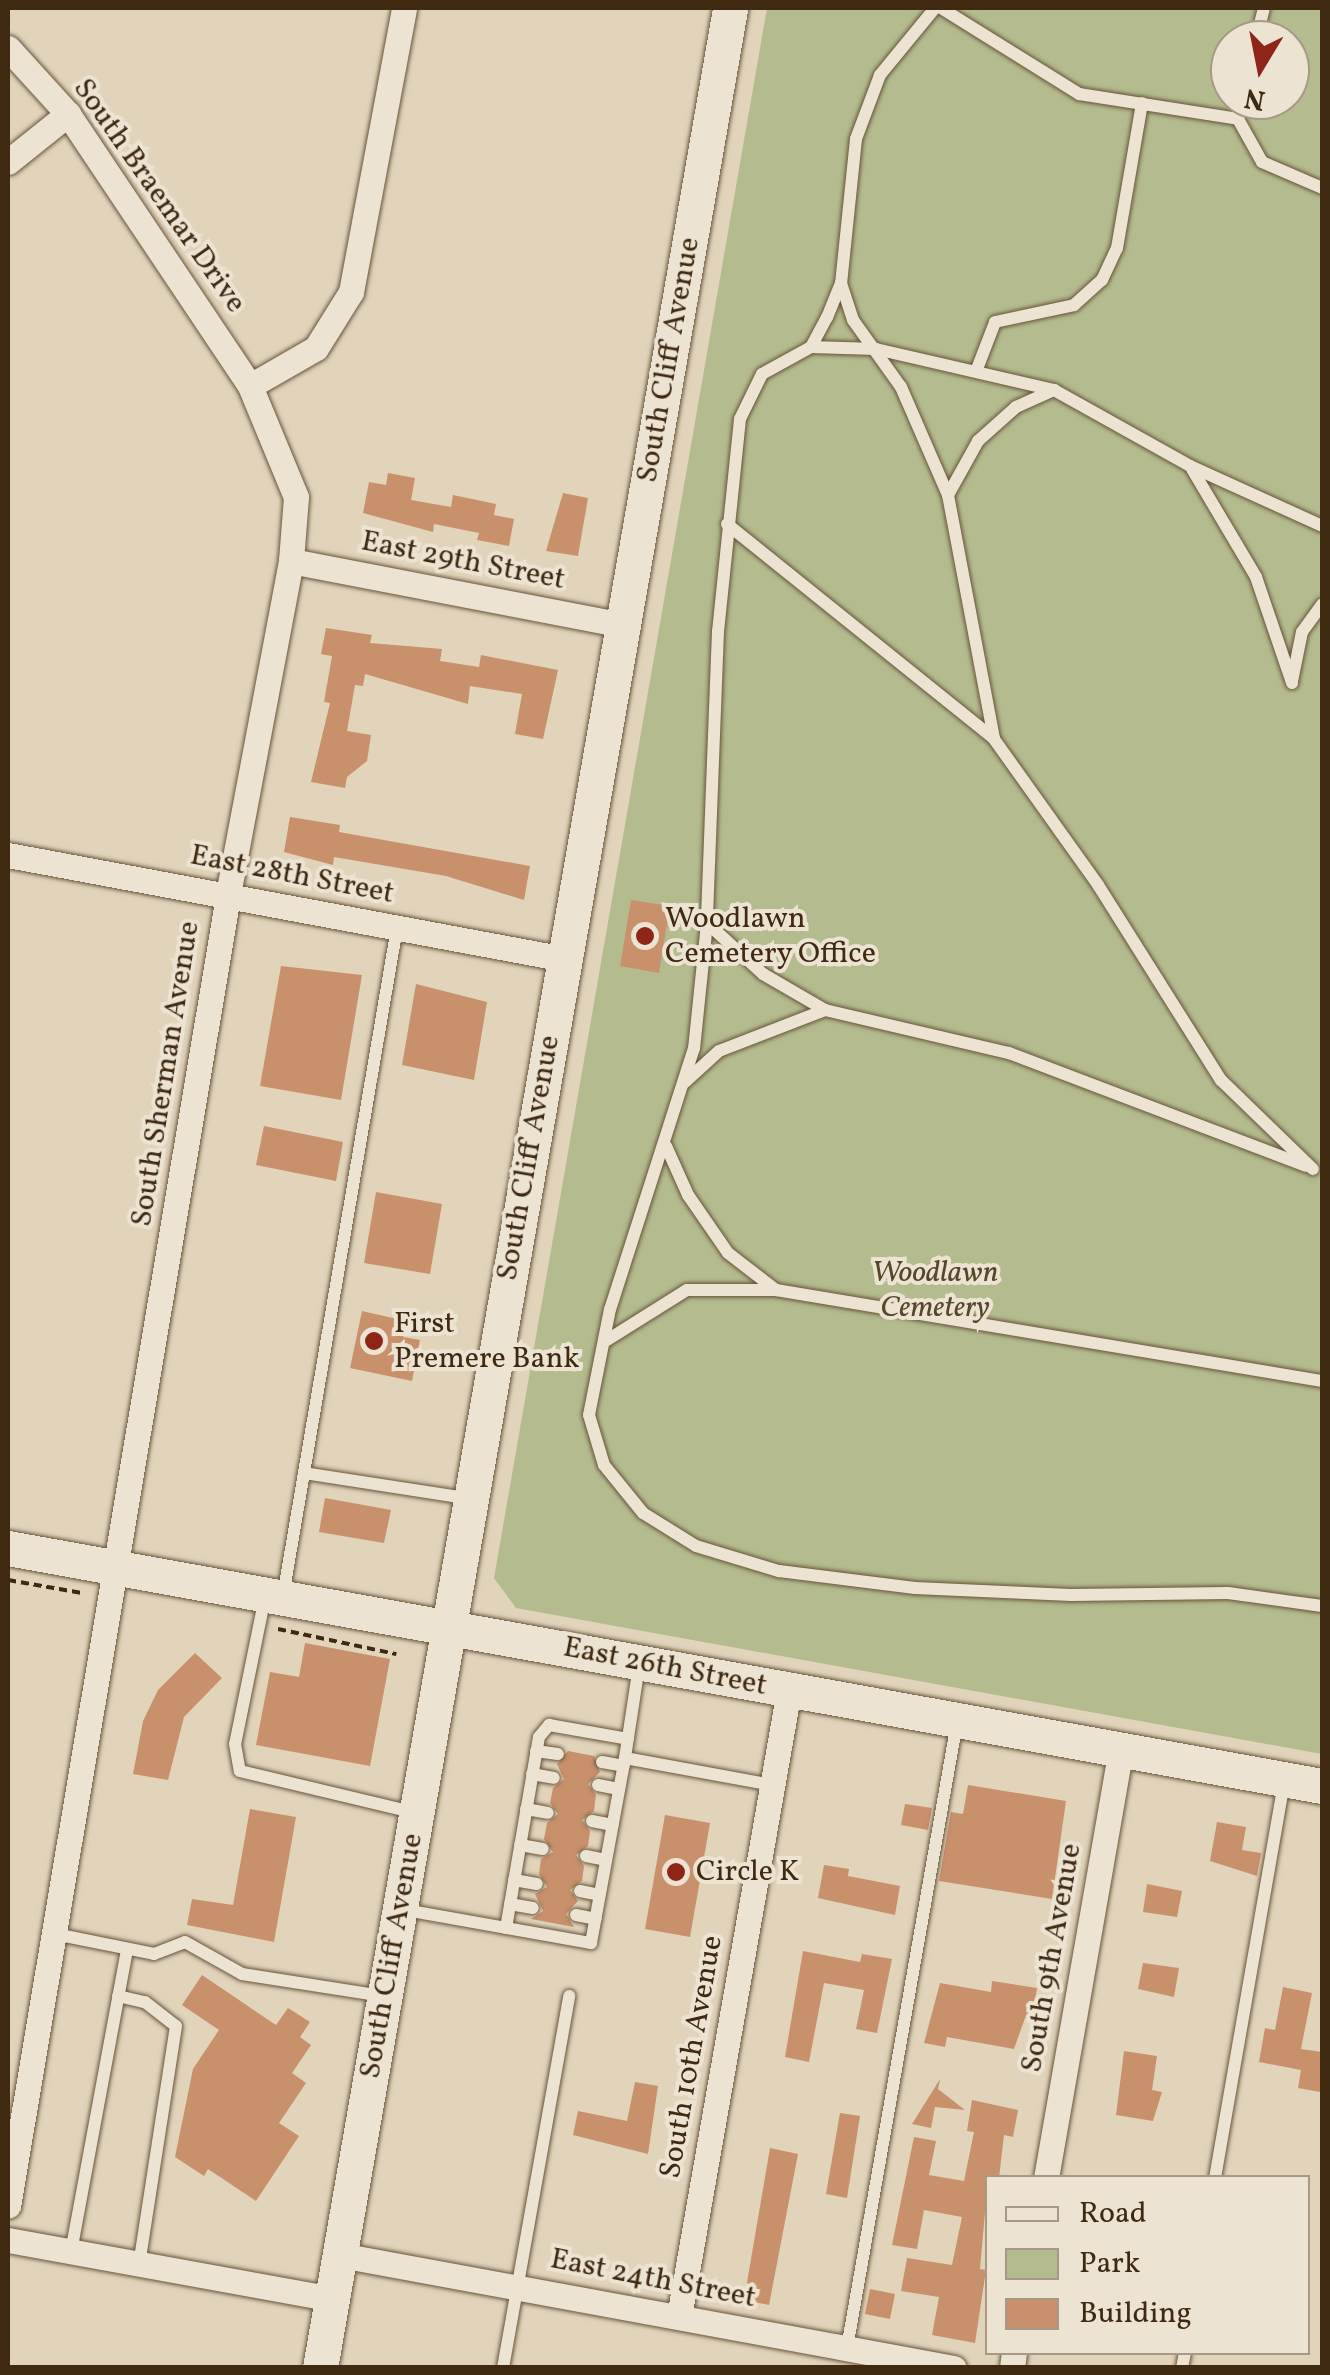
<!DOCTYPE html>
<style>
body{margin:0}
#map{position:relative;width:1330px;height:2375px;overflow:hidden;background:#e1d4bb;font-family:Vollkorn,serif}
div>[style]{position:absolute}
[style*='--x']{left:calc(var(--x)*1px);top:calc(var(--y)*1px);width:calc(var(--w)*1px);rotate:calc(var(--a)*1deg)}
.green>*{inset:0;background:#b4bc8f}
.building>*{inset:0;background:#c9906c}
.path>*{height:4px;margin-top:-2px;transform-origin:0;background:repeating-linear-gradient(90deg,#3f2911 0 8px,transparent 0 13px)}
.roads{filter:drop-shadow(0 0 2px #68543c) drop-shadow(0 0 2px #68543c)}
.service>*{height:12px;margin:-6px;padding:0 6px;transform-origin:6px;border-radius:6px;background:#ece3d3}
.minor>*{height:25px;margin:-12.5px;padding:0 12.5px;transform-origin:12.5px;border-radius:12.5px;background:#ece3d3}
.secondary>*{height:35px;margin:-17.5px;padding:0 17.5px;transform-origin:17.5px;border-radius:17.5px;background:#ece3d3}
.dots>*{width:28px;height:28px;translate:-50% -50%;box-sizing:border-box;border:5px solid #ece3d3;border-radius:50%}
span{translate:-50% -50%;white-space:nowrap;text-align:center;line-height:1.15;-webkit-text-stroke:8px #ece3d3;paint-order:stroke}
.street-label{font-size:30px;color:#3f2911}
.poi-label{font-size:30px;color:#3f2911}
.left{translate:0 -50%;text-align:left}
.park-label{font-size:30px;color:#56462a;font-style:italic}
.frame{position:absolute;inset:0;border:10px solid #3f2911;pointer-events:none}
.legend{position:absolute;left:985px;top:2175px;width:325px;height:180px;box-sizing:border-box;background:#ece3d3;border:2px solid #a79985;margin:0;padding:12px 18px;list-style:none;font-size:30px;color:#3f2911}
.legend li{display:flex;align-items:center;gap:20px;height:50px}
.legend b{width:50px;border:2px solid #a79985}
.north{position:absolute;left:1210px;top:20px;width:100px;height:100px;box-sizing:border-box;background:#ece3d3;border:2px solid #a79985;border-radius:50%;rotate:190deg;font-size:28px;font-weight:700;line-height:40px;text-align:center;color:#3f2911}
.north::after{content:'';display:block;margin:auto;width:35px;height:45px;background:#8f2418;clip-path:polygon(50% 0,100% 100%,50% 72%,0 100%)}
</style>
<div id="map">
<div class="green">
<div style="clip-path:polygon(evenodd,767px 8px,1322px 8px,1322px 1754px,516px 1608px,494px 1578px,767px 8px,1230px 40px,1290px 40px,1290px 100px,1230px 100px,1230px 40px)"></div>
</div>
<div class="building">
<div style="clip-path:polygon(388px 473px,415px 478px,411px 500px,451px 507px,453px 495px,496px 504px,494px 515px,514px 519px,509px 546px,477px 540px,479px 533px,434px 524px,433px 532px,363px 513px,369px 482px,386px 485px)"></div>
<div style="clip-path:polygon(563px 493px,588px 498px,578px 556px,546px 551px)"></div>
<div style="clip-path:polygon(326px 628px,372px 635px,370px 643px,442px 649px,440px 661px,479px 667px,481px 655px,558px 670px,543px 739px,515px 734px,522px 694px,470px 686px,468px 704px,365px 674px,363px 686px,355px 685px,347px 731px,371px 735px,367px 761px,347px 777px,345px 788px,311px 782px,330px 703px,324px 702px,332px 656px,321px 654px)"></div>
<div style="clip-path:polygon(290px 817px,340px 825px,339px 832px,530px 866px,524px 900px,446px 876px,334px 857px,333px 865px,284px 852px)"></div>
<div style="clip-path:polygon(631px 900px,670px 906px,659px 973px,620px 966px)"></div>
<div style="clip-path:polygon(281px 966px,362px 975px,341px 1100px,260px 1086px)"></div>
<div style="clip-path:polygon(416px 984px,487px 1002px,474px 1080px,402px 1065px)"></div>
<div style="clip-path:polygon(264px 1126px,343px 1142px,336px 1181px,256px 1165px)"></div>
<div style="clip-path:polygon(376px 1192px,442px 1204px,430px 1274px,364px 1263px)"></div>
<div style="clip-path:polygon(362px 1311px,406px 1321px,403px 1337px,420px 1340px,412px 1381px,350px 1368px)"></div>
<div style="clip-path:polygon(325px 1498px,391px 1510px,384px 1543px,319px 1532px)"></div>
<div style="clip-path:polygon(305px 1643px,390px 1659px,370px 1766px,256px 1745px,270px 1672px,299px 1677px)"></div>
<div style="clip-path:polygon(195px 1653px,222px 1678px,184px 1717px,168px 1780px,133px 1774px,143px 1721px,158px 1690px)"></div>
<div style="clip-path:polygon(568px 1751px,594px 1756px,600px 1772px,588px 1784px,596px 1795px,594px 1811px,582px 1820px,590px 1831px,588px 1846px,576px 1855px,584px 1866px,582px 1881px,570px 1890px,578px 1901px,566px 1914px,574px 1927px,531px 1919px,543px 1911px,535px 1894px,547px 1887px,539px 1874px,541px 1859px,553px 1852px,544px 1839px,547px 1823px,558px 1814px,550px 1803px,553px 1788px,564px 1779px,557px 1764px)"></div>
<div style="clip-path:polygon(968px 1785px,1066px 1801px,1052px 1899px,939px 1881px,951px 1812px,963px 1814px)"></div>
<div style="clip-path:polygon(905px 1804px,932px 1808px,928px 1830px,901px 1825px)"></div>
<div style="clip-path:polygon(250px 1809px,296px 1817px,274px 1942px,187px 1925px,192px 1899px,233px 1905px)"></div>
<div style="clip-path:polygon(665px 1815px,710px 1823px,690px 1937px,645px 1929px)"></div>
<div style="clip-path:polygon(1217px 1822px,1246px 1827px,1242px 1850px,1261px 1853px,1257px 1876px,1210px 1861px)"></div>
<div style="clip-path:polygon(824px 1865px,849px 1869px,848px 1876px,900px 1886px,895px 1915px,818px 1898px)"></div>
<div style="clip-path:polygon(1147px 1884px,1182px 1891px,1177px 1917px,1143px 1912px)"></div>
<div style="clip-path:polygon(803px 1951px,860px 1962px,862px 1954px,892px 1959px,877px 2033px,856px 2029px,864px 1990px,824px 1983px,809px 2062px,785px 2057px)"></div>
<div style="clip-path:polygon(1143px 1963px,1179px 1968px,1174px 1997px,1138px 1989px)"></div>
<div style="clip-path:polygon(202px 1975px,276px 2025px,288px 2008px,310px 2022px,300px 2037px,311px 2045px,292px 2073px,306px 2083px,279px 2123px,299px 2136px,256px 2201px,208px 2169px,204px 2176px,175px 2157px,193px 2069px,219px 2030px,182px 2005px)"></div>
<div style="clip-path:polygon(992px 1981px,1037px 1988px,1032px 2019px,1025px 2018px,1014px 2049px,947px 2037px,945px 2047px,924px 2043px,940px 1983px,991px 1992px)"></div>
<div style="clip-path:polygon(1283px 1987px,1312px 1993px,1301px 2049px,1322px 2052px,1320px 2092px,1298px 2088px,1301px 2070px,1259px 2062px,1265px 2028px,1275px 2030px)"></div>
<div style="clip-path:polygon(1124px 2051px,1157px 2056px,1152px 2090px,1162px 2092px,1153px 2121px,1116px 2115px)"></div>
<div style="clip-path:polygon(940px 2079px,938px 2089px,965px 2110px,935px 2107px,931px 2128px,912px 2124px)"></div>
<div style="clip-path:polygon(635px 2082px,658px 2086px,648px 2154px,573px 2135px,578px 2111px,627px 2121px)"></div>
<div style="clip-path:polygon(972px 2100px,1018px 2110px,1013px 2137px,1004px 2135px,999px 2178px,988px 2178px,980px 2269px,986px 2270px,975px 2343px,932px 2335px,939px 2297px,901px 2291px,907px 2258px,952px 2265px,962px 2217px,924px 2210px,917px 2249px,892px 2245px,914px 2137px,936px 2141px,929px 2175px,964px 2181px,974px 2132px,967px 2131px)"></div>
<div style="clip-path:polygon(840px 2113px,860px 2116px,847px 2198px,826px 2194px)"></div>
<div style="clip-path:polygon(770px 2148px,798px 2154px,769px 2305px,744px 2300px)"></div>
<div style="clip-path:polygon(870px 2289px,895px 2294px,890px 2319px,865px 2314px)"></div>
</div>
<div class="path">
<div style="--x:8;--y:1580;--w:75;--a:10"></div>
<div style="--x:278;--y:1629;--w:121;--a:12"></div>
</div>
<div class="roads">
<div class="service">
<div style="--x:935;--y:8;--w:87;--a:129.4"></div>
<div style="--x:880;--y:75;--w:68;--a:110.6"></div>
<div style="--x:856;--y:139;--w:145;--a:95.9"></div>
<div style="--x:841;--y:283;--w:37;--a:112"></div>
<div style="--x:827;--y:317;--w:34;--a:118"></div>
<div style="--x:811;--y:347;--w:56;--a:151.1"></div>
<div style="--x:762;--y:374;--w:50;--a:116.1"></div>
<div style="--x:740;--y:419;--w:213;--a:95.9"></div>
<div style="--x:718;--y:631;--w:292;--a:92.2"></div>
<div style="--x:707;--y:923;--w:126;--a:95.9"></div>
<div style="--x:694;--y:1048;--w:274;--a:107.8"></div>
<div style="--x:610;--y:1309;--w:108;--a:101.2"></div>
<div style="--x:589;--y:1415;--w:52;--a:73.3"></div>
<div style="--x:604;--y:1465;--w:62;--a:50.9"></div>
<div style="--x:643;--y:1513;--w:62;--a:31.9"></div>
<div style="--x:696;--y:1546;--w:87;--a:16.8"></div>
<div style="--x:779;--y:1571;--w:137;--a:7.1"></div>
<div style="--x:915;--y:1588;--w:156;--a:2.6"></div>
<div style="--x:1071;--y:1595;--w:157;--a:-0.7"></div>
<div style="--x:1228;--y:1593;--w:95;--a:7.9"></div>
<div style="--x:941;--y:8;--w:163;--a:31.9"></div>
<div style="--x:1079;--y:94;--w:161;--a:8.9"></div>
<div style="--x:1238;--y:119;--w:49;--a:60.8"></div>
<div style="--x:1262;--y:162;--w:65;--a:23.4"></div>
<div style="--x:1256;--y:40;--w:33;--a:-76"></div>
<div style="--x:1238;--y:119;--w:19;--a:-78"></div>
<div style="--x:841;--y:283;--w:39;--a:72"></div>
<div style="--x:853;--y:320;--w:82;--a:54.4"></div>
<div style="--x:901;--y:387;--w:118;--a:66.5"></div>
<div style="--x:948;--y:495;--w:248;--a:79.3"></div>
<div style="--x:811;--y:347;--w:65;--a:1.8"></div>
<div style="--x:876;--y:349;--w:183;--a:13"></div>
<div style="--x:1054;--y:390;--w:156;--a:29.2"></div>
<div style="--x:1190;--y:466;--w:145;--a:24.4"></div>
<div style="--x:977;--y:369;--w:50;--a:-69"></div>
<div style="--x:995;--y:322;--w:81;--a:-12.1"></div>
<div style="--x:1074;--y:305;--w:38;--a:-42"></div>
<div style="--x:1102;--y:280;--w:35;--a:-65"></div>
<div style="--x:1117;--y:248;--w:147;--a:-80.2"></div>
<div style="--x:1192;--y:469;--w:126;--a:59.3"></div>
<div style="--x:1256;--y:577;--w:112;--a:71.2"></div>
<div style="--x:948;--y:495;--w:62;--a:-60.9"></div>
<div style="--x:978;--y:441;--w:51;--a:-41.8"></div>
<div style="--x:1016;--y:407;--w:42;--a:-24.1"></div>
<div style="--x:727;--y:524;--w:343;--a:38.8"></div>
<div style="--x:994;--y:739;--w:179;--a:54.5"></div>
<div style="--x:1098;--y:885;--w:231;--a:57.8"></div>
<div style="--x:1221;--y:1080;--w:128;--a:44.1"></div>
<div style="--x:1292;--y:681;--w:50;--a:-78.5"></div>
<div style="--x:1302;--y:632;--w:34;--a:-54"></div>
<div style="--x:707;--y:923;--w:76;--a:42.3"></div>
<div style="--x:763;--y:974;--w:72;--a:30.1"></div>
<div style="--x:825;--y:1010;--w:189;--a:13.2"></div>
<div style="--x:1009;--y:1053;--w:318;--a:20.8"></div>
<div style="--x:685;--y:1082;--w:46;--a:-42.4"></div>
<div style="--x:719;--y:1051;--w:114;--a:-21.1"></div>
<div style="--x:666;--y:1146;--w:54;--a:65.8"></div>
<div style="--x:688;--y:1195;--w:70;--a:55.4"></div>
<div style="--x:728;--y:1253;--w:61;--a:37.6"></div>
<div style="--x:776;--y:1290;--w:554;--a:9.46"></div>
<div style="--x:604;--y:1342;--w:98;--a:-32.1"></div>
<div style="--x:687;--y:1290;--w:89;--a:0"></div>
<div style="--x:304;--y:1473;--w:164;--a:8.8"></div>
<div style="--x:283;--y:1596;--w:678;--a:-80.32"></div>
<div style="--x:265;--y:1597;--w:150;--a:101.5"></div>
<div style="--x:235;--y:1744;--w:27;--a:80"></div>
<div style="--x:240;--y:1771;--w:181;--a:13.4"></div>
<div style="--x:639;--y:1666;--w:93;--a:98.7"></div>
<div style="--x:625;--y:1758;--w:149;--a:10.4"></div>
<div style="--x:536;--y:1751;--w:22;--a:8"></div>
<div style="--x:602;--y:1762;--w:22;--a:10"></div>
<div style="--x:532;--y:1774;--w:22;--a:10"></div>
<div style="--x:598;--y:1785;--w:21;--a:11"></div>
<div style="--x:526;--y:1809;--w:22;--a:10"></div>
<div style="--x:592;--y:1821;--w:21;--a:11"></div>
<div style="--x:520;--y:1845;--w:23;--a:10"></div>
<div style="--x:586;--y:1856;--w:20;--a:11"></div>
<div style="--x:514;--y:1880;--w:23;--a:10"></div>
<div style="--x:580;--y:1891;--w:20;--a:11"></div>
<div style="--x:510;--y:1904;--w:23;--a:10"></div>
<div style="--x:405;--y:1910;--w:189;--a:10.1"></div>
<div style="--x:591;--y:1943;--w:188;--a:-79.6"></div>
<div style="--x:576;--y:1915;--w:20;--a:11"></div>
<div style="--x:506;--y:1928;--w:194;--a:-80.2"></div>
<div style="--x:539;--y:1737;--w:16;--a:-50"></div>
<div style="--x:549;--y:1725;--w:80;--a:10"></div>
<div style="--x:55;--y:1934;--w:101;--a:11.4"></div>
<div style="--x:154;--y:1954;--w:33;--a:-21"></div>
<div style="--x:185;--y:1942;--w:65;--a:29.3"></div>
<div style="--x:242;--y:1974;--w:143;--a:8.9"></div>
<div style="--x:118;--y:1996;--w:28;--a:13"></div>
<div style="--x:145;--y:2002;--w:39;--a:38"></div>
<div style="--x:176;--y:2026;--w:241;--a:98.8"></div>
<div style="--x:1215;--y:2178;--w:403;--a:-80.1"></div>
<div style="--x:71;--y:2252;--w:308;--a:-79.5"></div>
<div style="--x:847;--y:2348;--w:636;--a:-80.03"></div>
<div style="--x:503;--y:2368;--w:378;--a:-79.9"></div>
<div style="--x:1182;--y:2368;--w:16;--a:-79"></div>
</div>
<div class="minor">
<div style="--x:8;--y:48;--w:89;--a:47.7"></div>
<div style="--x:68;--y:114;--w:327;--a:56.2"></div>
<div style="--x:250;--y:386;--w:120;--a:67.5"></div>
<div style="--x:296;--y:497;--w:64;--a:94.5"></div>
<div style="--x:291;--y:561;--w:341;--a:100.7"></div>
<div style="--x:228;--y:896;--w:1328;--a:99.53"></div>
<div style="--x:8;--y:162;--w:77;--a:-38.7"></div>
<div style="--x:250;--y:386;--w:76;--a:-29.9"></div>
<div style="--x:316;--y:348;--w:66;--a:-58"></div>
<div style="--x:351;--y:292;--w:289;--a:-79.4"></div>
<div style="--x:291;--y:561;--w:339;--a:10.9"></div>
<div style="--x:8;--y:855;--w:567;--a:10.58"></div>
<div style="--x:1046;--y:2178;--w:435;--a:-80.1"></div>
<div style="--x:8;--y:2240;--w:329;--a:10.3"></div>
<div style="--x:340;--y:2255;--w:624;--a:10.43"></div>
<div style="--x:679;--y:2317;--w:637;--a:-80.05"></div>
<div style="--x:1012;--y:2368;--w:16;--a:-83"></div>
</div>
<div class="secondary">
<div style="--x:8;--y:1548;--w:1335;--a:10.27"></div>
<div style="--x:320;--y:2368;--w:2395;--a:-80.14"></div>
</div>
</div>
<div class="dots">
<div style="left:645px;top:936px;background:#8f2418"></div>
<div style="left:374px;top:1341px;background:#8f2418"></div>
<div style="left:676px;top:1872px;background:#8f2418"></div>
</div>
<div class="street-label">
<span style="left:159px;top:196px;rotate:55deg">South Braemar Drive</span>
<span style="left:669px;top:360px;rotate:-80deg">South Cliff Avenue</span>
<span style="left:463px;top:561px;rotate:11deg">East 29th Street</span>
<span style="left:292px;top:875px;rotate:11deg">East 28th Street</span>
<span style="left:166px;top:1074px;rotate:-81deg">South Sherman Avenue</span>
<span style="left:529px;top:1158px;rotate:-80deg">South Cliff Avenue</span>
<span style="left:665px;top:1667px;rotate:11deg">East 26th Street</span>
<span style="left:392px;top:1956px;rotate:-80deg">South Cliff Avenue</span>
<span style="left:1052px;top:1958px;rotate:-80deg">South 9th Avenue</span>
<span style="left:692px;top:2057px;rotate:-80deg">South 10th Avenue</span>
<span style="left:653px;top:2279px;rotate:11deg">East 24th Street</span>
</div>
<div class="poi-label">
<span class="left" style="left:665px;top:936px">Woodlawn<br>Cemetery Office</span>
<span class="left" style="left:394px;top:1341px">First<br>Premere Bank</span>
<span class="left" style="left:696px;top:1872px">Circle K</span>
</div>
<div class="park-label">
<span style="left:935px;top:1290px">Woodlawn<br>Cemetery</span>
</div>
<div class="frame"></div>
<ul class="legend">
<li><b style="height:12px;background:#ece3d3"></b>Road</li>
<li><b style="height:28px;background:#b4bc8f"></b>Park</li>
<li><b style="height:28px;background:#c9906c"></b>Building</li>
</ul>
<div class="north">N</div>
</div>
